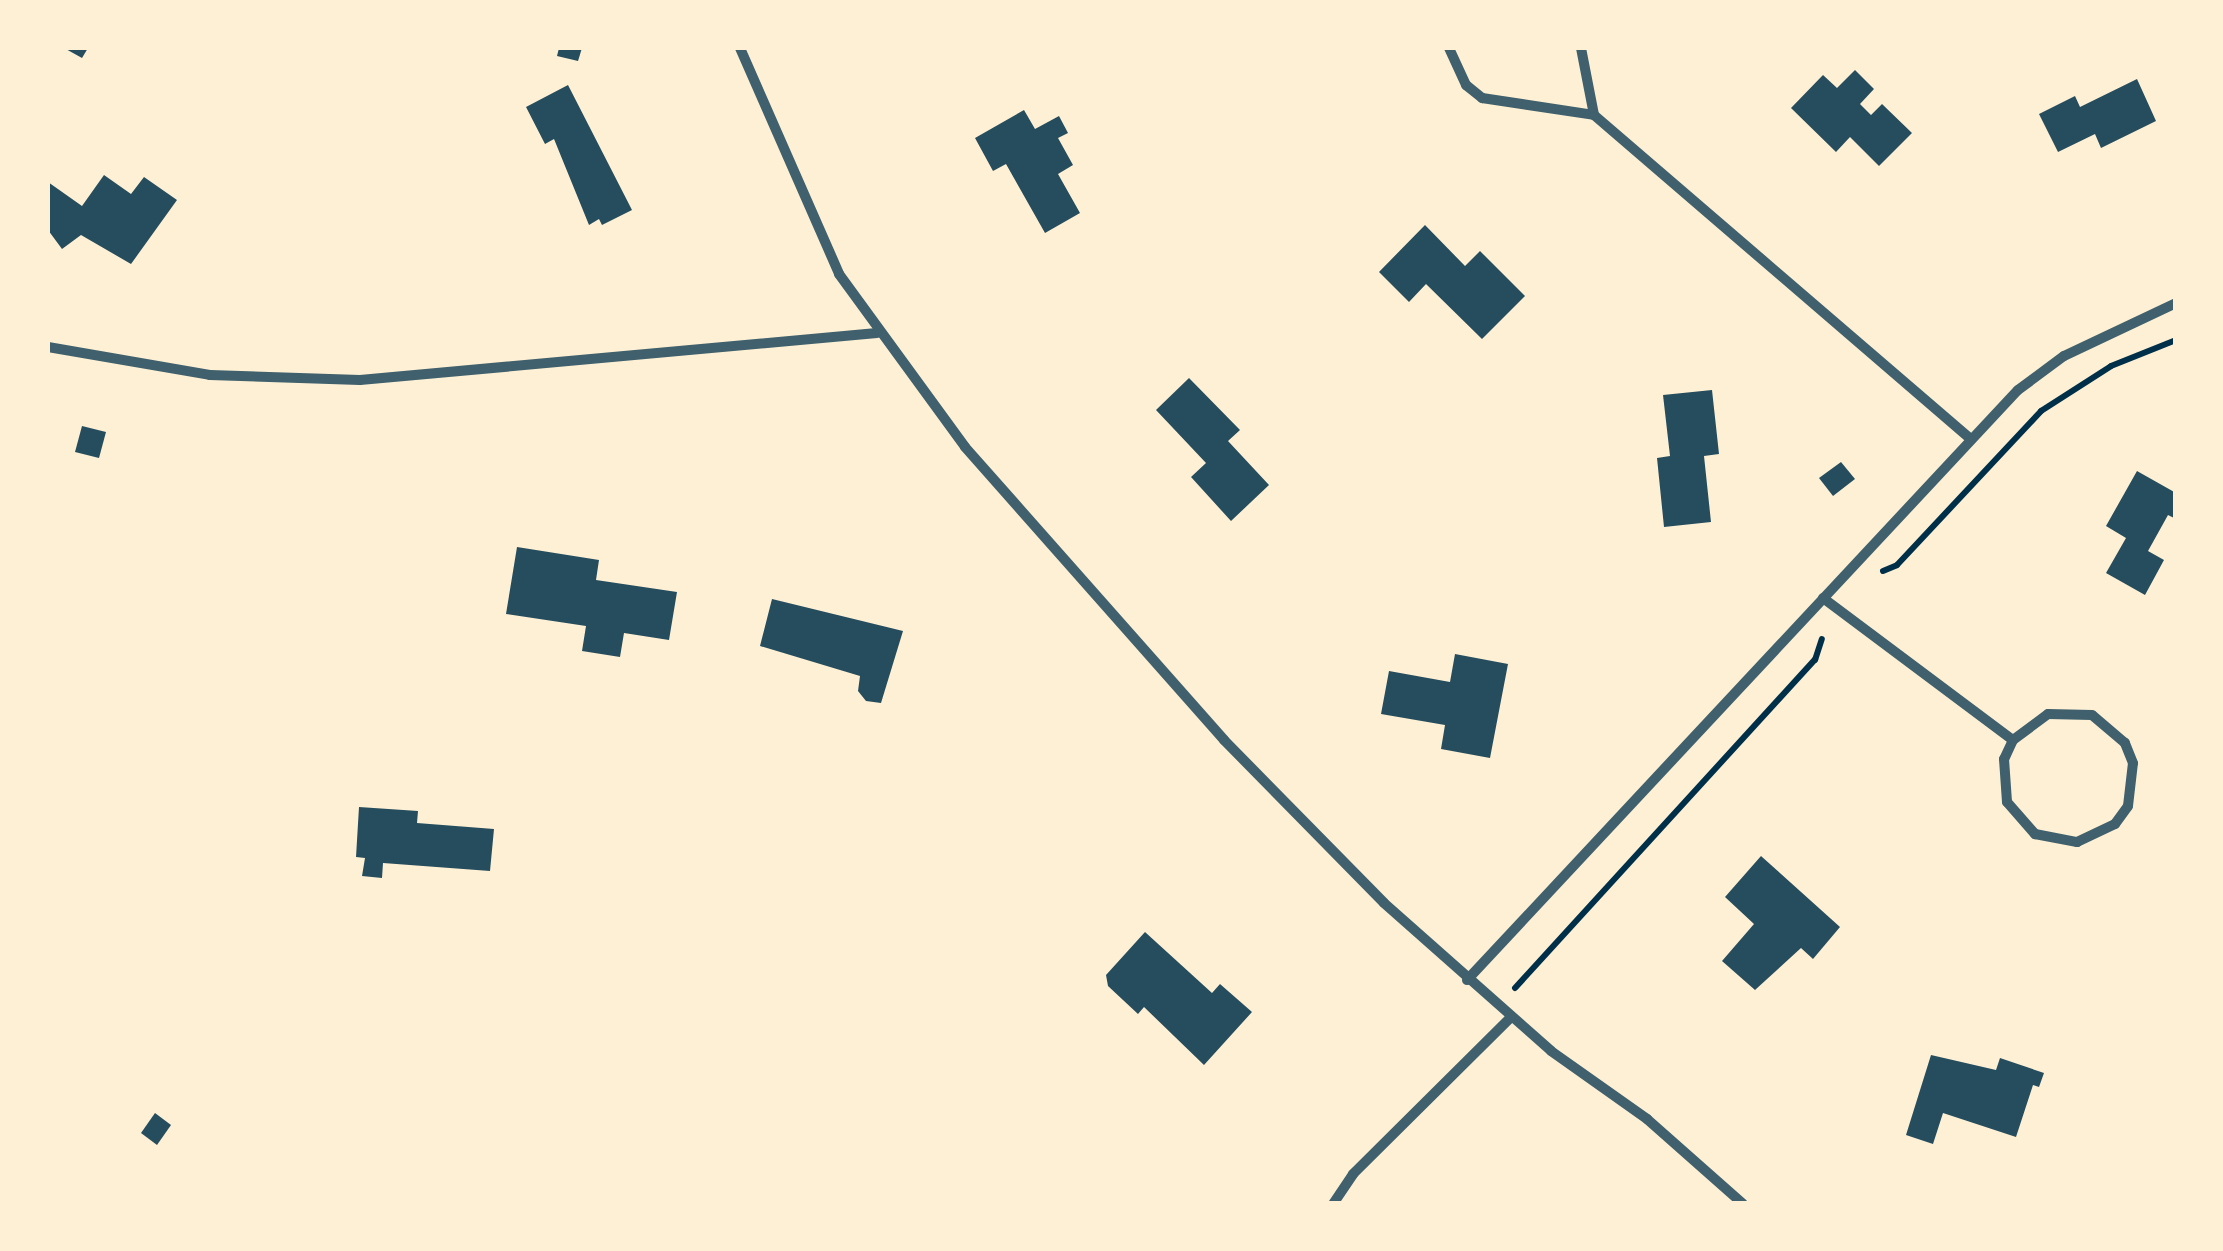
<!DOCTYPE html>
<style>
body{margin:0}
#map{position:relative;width:2223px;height:1251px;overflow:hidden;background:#fdf0d5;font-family:"Nunito Sans",sans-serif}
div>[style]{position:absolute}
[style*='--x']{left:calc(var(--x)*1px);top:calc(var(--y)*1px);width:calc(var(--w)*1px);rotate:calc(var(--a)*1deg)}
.building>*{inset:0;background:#264d5e}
.path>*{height:6px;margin:-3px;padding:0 3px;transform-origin:3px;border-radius:3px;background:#003049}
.minor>*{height:10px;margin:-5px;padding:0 5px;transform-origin:5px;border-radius:5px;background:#3f606c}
span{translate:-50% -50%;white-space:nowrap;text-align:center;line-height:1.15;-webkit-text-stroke:10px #fdf0d5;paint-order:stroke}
.frame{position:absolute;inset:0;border:50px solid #fdf0d5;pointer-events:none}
</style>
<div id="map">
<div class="building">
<div style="clip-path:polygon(64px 48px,88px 48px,82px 58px)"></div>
<div style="clip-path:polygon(559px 48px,582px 48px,578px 61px,557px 56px)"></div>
<div style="clip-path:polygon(1855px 70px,1874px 89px,1860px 104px,1871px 115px,1882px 104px,1912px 133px,1879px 166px,1850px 137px,1836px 152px,1791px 108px,1823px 75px,1837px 88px)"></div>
<div style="clip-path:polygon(2137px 79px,2156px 121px,2101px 148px,2095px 134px,2058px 152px,2039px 114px,2075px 96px,2080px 107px)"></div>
<div style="clip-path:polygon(568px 85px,632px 210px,602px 225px,599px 219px,589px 225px,554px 139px,545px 144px,526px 107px)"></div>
<div style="clip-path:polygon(1024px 110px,1035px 129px,1059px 116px,1068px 133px,1058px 138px,1073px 165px,1058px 174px,1080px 213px,1045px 233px,1006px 164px,993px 171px,975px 138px)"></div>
<div style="clip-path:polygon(104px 175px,131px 194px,144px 177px,177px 200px,131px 264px,81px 235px,62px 249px,48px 230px,48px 182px,82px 206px)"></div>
<div style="clip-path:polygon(1425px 225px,1465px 266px,1480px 251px,1525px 296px,1482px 339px,1426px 284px,1409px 302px,1379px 272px)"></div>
<div style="clip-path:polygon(1189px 378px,1240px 430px,1228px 441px,1269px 485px,1231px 521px,1191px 477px,1206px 463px,1156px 410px)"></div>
<div style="clip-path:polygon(1712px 390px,1719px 454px,1704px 456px,1711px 522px,1664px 527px,1657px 458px,1670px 456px,1663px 395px)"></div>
<div style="clip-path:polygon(82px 426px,106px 432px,99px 458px,75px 452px)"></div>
<div style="clip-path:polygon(1841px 462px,1855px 479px,1833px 496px,1819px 478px)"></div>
<div style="clip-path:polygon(2137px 471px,2176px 493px,2176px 519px,2168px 515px,2148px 551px,2164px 560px,2145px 595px,2106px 573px,2126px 538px,2106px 526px)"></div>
<div style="clip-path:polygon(517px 547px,599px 560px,596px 580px,677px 592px,669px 640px,624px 633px,620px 657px,582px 651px,586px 626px,506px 614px)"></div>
<div style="clip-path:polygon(772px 599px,903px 631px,881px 703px,866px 701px,858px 691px,860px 676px,760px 646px)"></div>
<div style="clip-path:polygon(1455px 654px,1508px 664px,1490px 758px,1441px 749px,1445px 725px,1381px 714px,1389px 671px,1450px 682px)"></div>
<div style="clip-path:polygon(359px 807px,418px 811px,417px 823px,494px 829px,490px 871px,383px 863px,382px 878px,362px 876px,365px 858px,356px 857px)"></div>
<div style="clip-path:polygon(1761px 856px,1840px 927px,1813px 959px,1801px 948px,1755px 990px,1722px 961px,1754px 924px,1725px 897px)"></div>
<div style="clip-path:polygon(1145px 932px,1212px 993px,1220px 984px,1252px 1012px,1204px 1065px,1144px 1007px,1138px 1014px,1108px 986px,1106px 975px)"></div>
<div style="clip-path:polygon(1931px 1055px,1996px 1070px,2000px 1058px,2044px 1073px,2039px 1087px,2033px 1085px,2016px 1137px,1943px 1113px,1933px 1144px,1906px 1135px)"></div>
<div style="clip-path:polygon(155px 1113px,171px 1125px,157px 1145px,141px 1133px)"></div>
</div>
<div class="path">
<div style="--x:1883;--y:571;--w:15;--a:-23"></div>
<div style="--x:1897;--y:565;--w:211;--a:-46.9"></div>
<div style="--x:2041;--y:411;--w:83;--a:-32.7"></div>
<div style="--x:2111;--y:366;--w:70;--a:-21.8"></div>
<div style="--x:1515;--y:988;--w:445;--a:-47.6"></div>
<div style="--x:1815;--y:660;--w:22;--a:-72"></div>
</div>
<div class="minor">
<div style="--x:740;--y:48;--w:247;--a:66.3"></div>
<div style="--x:839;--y:274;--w:214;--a:53.9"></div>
<div style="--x:965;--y:447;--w:391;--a:48.5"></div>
<div style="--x:1224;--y:740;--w:228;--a:45.5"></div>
<div style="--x:1384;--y:903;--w:223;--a:41.5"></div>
<div style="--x:1551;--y:1051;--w:118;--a:35.3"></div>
<div style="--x:1647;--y:1119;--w:128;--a:41.5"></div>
<div style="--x:1449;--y:48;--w:41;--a:65.3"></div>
<div style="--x:1466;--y:85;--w:21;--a:39"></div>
<div style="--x:1482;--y:98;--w:113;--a:8.6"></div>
<div style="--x:1594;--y:115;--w:497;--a:40.7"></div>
<div style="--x:1581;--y:48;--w:68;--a:79"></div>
<div style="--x:48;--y:347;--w:164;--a:9.8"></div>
<div style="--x:210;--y:375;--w:150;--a:1.9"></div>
<div style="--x:360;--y:380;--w:519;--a:-5.19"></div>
<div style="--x:1823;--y:598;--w:237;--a:36.8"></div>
<div style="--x:2013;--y:740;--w:21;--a:115"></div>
<div style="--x:2004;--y:759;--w:43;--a:86"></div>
<div style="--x:2007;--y:802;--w:43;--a:48.8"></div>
<div style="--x:2035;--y:834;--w:43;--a:10.8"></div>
<div style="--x:2077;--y:842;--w:42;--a:-25.3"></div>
<div style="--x:2115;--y:824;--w:22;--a:-54"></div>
<div style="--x:2128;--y:806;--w:43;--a:-83.4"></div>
<div style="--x:2133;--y:763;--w:22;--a:-112"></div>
<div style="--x:2125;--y:743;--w:43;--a:-139.7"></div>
<div style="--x:2092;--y:715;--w:44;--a:-178.7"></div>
<div style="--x:2048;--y:714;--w:44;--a:143.4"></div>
<div style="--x:1467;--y:980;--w:807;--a:-46.96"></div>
<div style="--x:2018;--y:390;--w:57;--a:-36.5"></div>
<div style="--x:2064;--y:356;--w:124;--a:-25.3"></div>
<div style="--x:1333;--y:1204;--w:36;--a:-56"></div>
<div style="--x:1353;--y:1174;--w:223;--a:-44.8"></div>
</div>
<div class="frame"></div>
</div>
